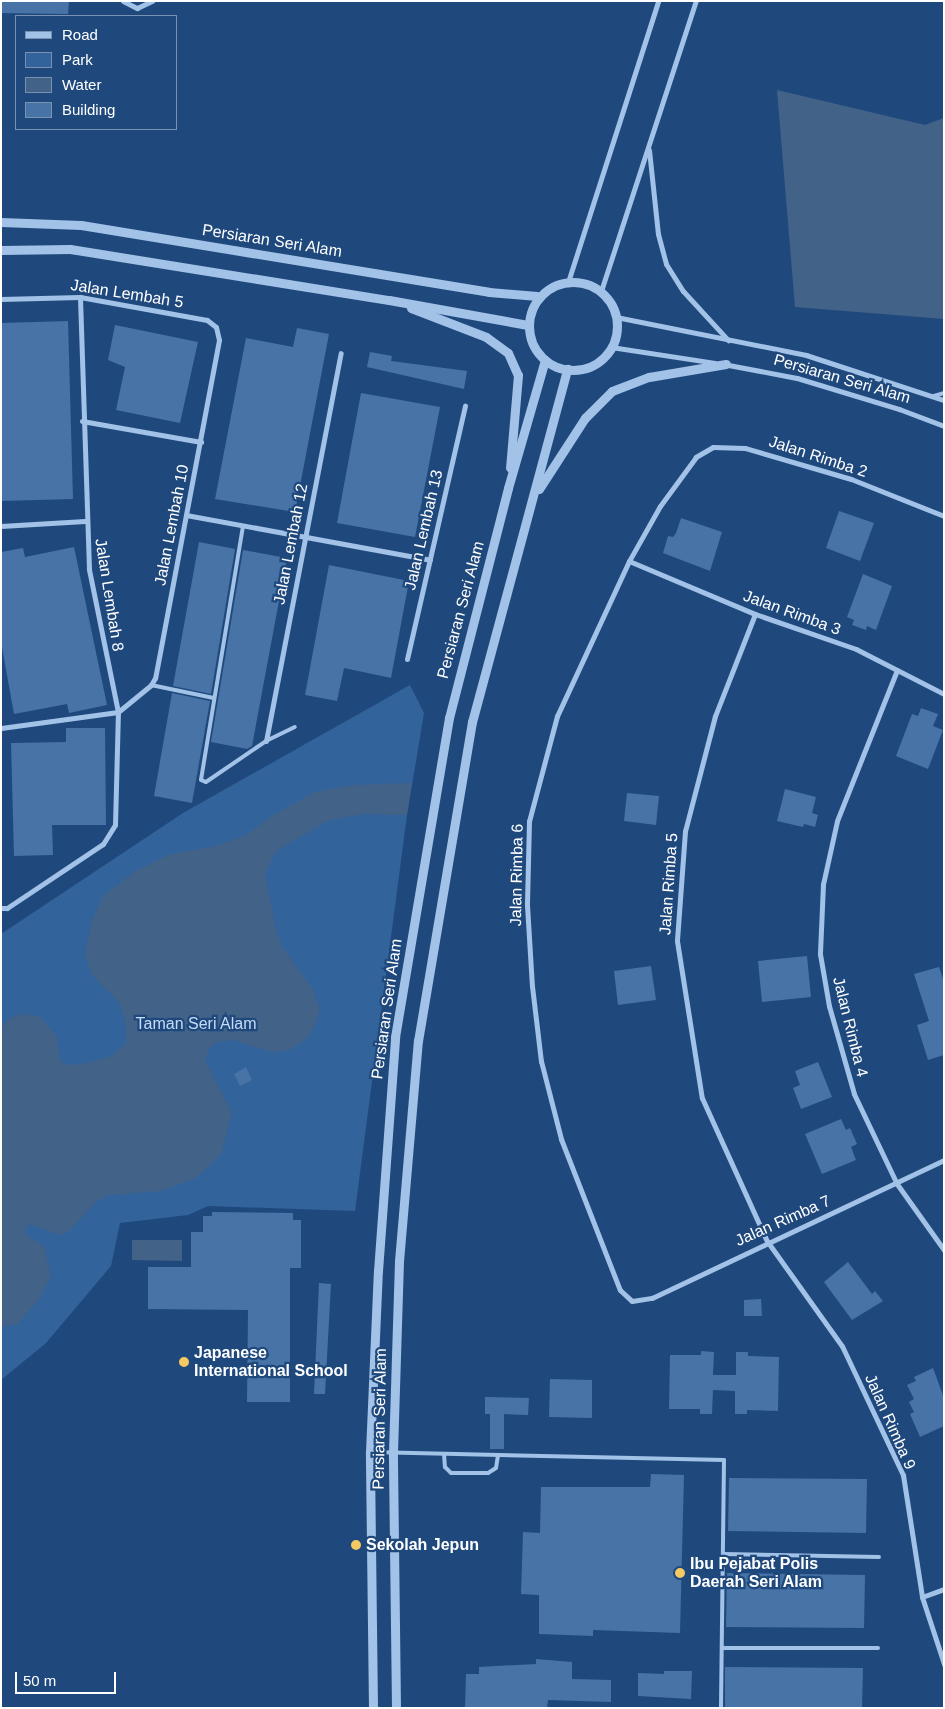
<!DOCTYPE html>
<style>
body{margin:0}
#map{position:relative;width:945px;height:1709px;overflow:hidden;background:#1f497d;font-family:Helvetica,sans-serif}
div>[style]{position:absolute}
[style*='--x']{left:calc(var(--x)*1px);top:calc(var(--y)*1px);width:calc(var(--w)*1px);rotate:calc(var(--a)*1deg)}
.green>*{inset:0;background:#32639b}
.water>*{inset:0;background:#436288}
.building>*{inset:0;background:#4773a7}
.service>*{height:4px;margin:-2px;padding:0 2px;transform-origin:2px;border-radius:2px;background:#a2c2e7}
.minor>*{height:5px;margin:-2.5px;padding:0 2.5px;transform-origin:2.5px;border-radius:2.5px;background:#a2c2e7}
.tertiary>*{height:9px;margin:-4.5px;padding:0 4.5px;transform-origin:4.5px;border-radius:4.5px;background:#a2c2e7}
.tertiary>.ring{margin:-4.5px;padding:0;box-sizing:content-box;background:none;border:9px solid #a2c2e7;border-radius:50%}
.dots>*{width:14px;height:14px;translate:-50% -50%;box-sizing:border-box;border:2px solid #1f497d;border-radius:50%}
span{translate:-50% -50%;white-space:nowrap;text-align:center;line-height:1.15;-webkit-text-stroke:4.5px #1f497d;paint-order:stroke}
.street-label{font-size:16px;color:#fff}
.park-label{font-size:16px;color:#c5dcf6}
.poi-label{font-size:16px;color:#fff;font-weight:700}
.left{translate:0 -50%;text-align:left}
.frame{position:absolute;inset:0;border:2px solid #fff;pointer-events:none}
.legend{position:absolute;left:15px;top:15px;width:162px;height:115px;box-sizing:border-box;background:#1f497d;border:1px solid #7992b1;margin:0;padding:6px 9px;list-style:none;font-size:15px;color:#fff}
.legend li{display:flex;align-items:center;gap:10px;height:25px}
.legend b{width:25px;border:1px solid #7992b1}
.scale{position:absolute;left:15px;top:1672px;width:101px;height:22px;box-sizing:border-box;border:2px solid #fff;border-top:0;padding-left:6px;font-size:15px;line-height:18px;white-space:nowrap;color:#fff;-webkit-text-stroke:4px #1f497d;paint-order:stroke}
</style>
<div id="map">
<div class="green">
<div style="clip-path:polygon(410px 685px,424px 713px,407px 815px,355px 1211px,208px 1206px,188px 1215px,120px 1223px,111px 1266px,46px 1343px,1px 1380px,1px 934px,183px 813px)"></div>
</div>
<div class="water">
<div style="clip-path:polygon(777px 90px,925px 125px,944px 118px,944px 319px,795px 307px)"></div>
<div style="clip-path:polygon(412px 783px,407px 815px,363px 814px,329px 820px,276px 851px,265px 873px,275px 926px,282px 947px,312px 988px,320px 1009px,315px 1025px,306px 1039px,289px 1050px,272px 1052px,232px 1040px,217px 1042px,209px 1049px,205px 1060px,232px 1113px,221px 1154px,196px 1178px,161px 1191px,109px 1195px,97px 1201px,69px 1231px,60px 1235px,30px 1224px,24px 1229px,26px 1234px,44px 1247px,51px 1275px,40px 1298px,17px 1325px,1px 1326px,1px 1028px,10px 1018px,22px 1014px,39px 1016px,56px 1035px,61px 1062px,68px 1065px,88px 1063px,112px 1056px,126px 1043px,126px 1024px,119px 1002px,92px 975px,85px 954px,92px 921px,103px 896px,133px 873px,171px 854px,216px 846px,244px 836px,275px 814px,315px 792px,355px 785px)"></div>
<div style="clip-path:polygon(132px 1240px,182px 1240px,182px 1261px,132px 1260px)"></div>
</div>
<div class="building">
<div style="clip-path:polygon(1px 1px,69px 1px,68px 14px,1px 13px)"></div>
<div style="clip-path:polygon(68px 321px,73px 499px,1px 501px,1px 323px)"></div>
<div style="clip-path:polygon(115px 325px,198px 342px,180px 423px,116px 410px,125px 367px,108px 360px)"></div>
<div style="clip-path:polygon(297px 328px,329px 334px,295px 512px,215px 499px,246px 338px,293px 347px)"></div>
<div style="clip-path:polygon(370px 352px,392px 356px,391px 361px,467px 371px,464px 389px,367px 367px)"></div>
<div style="clip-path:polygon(361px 393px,440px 407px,415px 537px,337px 523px)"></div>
<div style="clip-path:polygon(839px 511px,874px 523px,860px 561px,826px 548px)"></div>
<div style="clip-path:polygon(681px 518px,722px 532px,710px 571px,663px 553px,668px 536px,673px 537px,676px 533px)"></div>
<div style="clip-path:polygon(199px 542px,235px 549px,211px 694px,173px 686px)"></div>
<div style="clip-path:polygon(74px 547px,107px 705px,69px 713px,67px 704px,14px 714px,1px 642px,1px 552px,23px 548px,25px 557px)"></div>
<div style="clip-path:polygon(243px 550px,287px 558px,252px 746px,247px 749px,211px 742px)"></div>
<div style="clip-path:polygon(329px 565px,409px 581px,391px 678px,344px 668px,337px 701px,305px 695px)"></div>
<div style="clip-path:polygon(863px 574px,892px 586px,876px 630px,867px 626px,866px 630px,852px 625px,854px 620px,847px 617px)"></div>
<div style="clip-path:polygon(172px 693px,210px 701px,192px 803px,154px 796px)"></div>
<div style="clip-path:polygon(921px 708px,938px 714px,933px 726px,943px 730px,928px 769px,896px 756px,912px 714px,918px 716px)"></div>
<div style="clip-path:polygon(66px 728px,105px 728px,106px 825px,52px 825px,53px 855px,14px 856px,11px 743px,66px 742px)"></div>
<div style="clip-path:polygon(785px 789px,816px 797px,812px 813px,818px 815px,815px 827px,804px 824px,803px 827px,777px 821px)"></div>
<div style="clip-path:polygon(627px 793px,659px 796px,656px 825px,624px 821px)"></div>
<div style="clip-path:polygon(807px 956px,811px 997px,762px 1002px,758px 961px)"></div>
<div style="clip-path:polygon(651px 966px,656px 1000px,618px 1005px,614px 971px)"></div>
<div style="clip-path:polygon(939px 967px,944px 982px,944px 1055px,928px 1060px,917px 1025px,929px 1021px,914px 974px)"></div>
<div style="clip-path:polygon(818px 1062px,832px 1097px,801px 1109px,793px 1088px,800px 1085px,795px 1071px)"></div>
<div style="clip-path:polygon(246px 1067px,252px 1080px,240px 1086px,234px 1074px)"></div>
<div style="clip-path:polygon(841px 1119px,846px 1130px,850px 1128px,857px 1144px,851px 1147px,856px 1160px,822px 1174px,805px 1134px)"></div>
<div style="clip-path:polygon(212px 1212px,293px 1213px,293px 1220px,301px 1220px,301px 1268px,290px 1268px,290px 1402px,247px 1402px,248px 1310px,148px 1309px,148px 1267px,191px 1267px,191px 1232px,203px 1232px,203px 1216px,212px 1216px)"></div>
<div style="clip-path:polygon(848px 1262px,872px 1294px,875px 1291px,883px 1301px,852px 1320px,824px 1282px)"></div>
<div style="clip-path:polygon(319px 1283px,331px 1284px,325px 1394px,314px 1394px)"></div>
<div style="clip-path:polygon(761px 1299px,762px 1316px,744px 1316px,744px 1300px)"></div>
<div style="clip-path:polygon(701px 1351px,714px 1352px,713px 1375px,736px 1375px,736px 1352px,748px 1352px,748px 1356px,779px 1357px,778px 1411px,747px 1410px,747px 1414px,735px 1414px,735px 1391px,713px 1390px,712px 1414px,700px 1414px,700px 1409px,669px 1409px,670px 1355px,701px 1355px)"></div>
<div style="clip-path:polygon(933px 1368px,944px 1398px,944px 1426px,920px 1437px,910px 1414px,914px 1412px,909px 1402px,914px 1399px,907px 1385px,916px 1381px,914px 1377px)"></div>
<div style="clip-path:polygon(550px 1379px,592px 1380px,592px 1418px,549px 1417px)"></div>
<div style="clip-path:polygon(485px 1397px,529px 1398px,528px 1415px,504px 1414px,504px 1449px,490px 1449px,490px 1414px,485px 1414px)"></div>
<div style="clip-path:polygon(651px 1474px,684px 1475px,680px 1633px,593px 1630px,593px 1636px,539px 1634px,539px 1595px,521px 1594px,523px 1532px,540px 1533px,541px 1487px,650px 1487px)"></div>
<div style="clip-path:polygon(729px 1478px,867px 1479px,866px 1533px,728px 1531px)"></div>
<div style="clip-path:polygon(727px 1573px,865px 1575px,864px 1628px,726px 1627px)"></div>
<div style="clip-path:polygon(536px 1659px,572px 1662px,572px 1679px,611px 1680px,611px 1702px,548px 1700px,547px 1708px,465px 1708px,466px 1674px,479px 1674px,479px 1667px,536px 1664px)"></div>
<div style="clip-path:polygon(725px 1667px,863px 1668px,862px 1708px,725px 1708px)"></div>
<div style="clip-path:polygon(664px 1671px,692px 1671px,691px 1699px,638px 1696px,638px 1673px,664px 1674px)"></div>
</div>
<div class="service">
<div style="--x:934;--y:396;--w:10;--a:-17"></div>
<div style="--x:243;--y:526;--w:257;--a:99.4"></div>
<div style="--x:201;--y:780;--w:5;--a:22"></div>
<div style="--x:206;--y:782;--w:73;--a:-34.3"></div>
<div style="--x:266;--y:741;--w:32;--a:-26"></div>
<div style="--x:151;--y:685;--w:64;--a:11.7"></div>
<div style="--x:370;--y:1452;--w:354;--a:1.3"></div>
<div style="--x:724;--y:1460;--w:248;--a:90.7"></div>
<div style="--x:444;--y:1454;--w:13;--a:86"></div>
<div style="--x:445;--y:1467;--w:8;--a:45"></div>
<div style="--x:451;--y:1473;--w:37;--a:0"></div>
<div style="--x:488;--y:1473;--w:9;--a:-32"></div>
<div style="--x:496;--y:1468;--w:12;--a:-81"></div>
<div style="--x:723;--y:1554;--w:156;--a:1.1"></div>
<div style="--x:722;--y:1648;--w:156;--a:0"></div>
</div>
<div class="minor">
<div style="--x:123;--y:1;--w:16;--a:27"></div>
<div style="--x:137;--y:8;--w:17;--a:-25"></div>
<div style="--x:649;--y:150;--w:84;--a:83.9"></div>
<div style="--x:658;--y:234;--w:31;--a:75"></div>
<div style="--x:666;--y:264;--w:32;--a:58"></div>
<div style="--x:683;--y:291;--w:67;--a:47.4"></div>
<div style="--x:568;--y:282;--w:295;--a:-72.2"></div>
<div style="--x:601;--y:291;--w:305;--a:-71.9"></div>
<div style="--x:1;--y:299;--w:79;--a:-1.5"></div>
<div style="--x:80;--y:297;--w:129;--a:10.3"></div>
<div style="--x:207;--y:320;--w:11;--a:38"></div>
<div style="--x:216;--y:327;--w:13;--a:77"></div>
<div style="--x:219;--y:340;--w:344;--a:100.7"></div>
<div style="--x:155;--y:678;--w:8;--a:120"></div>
<div style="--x:151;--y:685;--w:43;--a:140.7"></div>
<div style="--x:118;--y:712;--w:118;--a:172.2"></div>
<div style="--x:616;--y:317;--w:194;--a:11.3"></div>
<div style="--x:806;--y:355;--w:145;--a:18.1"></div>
<div style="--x:611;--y:347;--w:105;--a:8.7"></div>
<div style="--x:723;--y:364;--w:75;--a:10.7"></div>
<div style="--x:797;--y:378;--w:107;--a:16.9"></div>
<div style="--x:899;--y:409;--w:48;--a:20.7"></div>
<div style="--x:82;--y:421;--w:121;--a:10"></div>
<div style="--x:186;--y:515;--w:248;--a:10.4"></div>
<div style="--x:944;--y:516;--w:100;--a:-158.3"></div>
<div style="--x:851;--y:479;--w:110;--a:-163.7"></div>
<div style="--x:745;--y:448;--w:32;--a:-178"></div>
<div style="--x:713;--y:447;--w:20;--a:150"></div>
<div style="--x:696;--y:457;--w:61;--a:126.3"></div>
<div style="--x:660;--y:506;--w:63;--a:119.4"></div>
<div style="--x:629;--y:561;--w:171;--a:114.9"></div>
<div style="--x:557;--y:716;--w:109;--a:104.9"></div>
<div style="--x:529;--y:821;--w:84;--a:91.4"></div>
<div style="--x:527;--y:905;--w:81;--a:86.5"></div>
<div style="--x:532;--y:986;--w:76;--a:83.2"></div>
<div style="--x:541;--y:1061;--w:81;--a:75.6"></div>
<div style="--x:561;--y:1139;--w:162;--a:68.7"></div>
<div style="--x:620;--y:1290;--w:16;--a:43"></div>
<div style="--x:632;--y:1301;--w:20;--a:-9"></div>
<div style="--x:652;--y:1298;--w:323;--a:-25.3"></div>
<div style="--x:1;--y:526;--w:84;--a:-3.4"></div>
<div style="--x:629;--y:561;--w:137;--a:22.8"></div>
<div style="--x:755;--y:614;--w:107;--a:19.1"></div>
<div style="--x:856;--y:649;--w:99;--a:27.1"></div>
<div style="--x:755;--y:614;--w:110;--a:111.4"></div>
<div style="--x:715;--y:716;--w:119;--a:104.6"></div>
<div style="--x:685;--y:831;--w:110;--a:94.2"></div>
<div style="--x:677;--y:941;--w:159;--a:81"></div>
<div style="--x:702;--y:1098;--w:157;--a:65.6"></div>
<div style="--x:767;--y:1241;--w:129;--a:54.5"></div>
<div style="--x:842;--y:1346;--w:143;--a:64.7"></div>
<div style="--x:903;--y:1475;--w:123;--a:81.1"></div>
<div style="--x:922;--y:1597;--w:71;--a:71.8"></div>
<div style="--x:407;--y:659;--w:260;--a:-77.1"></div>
<div style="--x:897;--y:670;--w:162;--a:111.7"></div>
<div style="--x:837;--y:821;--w:65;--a:102.5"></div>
<div style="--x:823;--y:884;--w:70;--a:92.5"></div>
<div style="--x:820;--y:954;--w:53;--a:80.2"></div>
<div style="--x:829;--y:1006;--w:91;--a:74.1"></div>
<div style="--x:854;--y:1094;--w:100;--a:64.5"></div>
<div style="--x:897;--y:1184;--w:81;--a:54.5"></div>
<div style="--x:266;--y:741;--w:395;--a:-79.1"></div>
<div style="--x:1;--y:908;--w:6;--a:0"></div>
<div style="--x:7;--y:908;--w:115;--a:-33.7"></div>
<div style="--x:103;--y:844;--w:22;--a:-58"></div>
<div style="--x:115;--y:825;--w:113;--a:-88.5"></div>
<div style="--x:118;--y:712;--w:146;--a:-101.5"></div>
<div style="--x:89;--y:569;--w:272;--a:-91.9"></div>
<div style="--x:922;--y:1597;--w:23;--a:-20"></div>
</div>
<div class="tertiary">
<div style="--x:1;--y:222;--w:80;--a:2.1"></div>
<div style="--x:81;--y:225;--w:413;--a:9.3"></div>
<div style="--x:489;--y:292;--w:48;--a:4.8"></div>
<div style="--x:1;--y:250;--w:69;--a:-0.8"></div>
<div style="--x:70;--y:249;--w:323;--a:9.1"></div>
<div style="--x:389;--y:300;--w:141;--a:10.2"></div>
<div class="ring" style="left:529px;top:282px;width:79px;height:79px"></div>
<div style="--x:411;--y:308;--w:80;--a:21.1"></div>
<div style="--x:486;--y:337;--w:27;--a:36"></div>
<div style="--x:508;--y:353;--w:24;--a:66"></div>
<div style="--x:518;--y:375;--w:93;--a:94.9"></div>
<div style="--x:539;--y:489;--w:85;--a:-57.1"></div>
<div style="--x:585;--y:418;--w:38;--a:-45"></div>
<div style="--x:612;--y:391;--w:40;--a:-21"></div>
<div style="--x:649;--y:377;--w:78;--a:-9.6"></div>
<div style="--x:373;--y:1708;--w:256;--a:-90.7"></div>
<div style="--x:370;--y:1452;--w:181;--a:-87.5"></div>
<div style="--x:378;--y:1271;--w:235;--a:-85.8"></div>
<div style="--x:395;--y:1037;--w:324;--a:-80.4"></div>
<div style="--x:449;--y:718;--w:237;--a:-75.6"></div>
<div style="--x:508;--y:488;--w:133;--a:-73.9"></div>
<div style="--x:396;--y:1708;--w:256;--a:-90.7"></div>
<div style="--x:393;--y:1452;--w:191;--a:-88.2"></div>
<div style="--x:399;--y:1261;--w:221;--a:-85.1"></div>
<div style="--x:418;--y:1041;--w:324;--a:-80.4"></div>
<div style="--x:472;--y:722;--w:366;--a:-74.9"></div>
</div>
<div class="dots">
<div style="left:184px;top:1362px;background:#f5c962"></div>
<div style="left:356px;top:1545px;background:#f5c962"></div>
<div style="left:680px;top:1573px;background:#f5c962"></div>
</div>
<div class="street-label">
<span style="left:272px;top:241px;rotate:9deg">Persiaran Seri Alam</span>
<span style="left:127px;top:294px;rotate:9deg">Jalan Lembah 5</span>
<span style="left:842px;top:379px;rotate:16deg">Persiaran Seri Alam</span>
<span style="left:818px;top:457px;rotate:18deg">Jalan Rimba 2</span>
<span style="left:172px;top:525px;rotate:-79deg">Jalan Lembah 10</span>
<span style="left:424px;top:530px;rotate:-77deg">Jalan Lembah 13</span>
<span style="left:291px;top:544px;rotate:-79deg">Jalan Lembah 12</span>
<span style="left:109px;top:595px;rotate:81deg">Jalan Lembah 8</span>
<span style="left:461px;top:610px;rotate:-75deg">Persiaran Seri Alam</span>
<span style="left:792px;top:613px;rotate:20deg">Jalan Rimba 3</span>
<span style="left:517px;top:875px;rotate:-89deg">Jalan Rimba 6</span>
<span style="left:669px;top:884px;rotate:-86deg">Jalan Rimba 5</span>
<span style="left:387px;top:1009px;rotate:-82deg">Persiaran Seri Alam</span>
<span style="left:850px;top:1027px;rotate:76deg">Jalan Rimba 4</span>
<span style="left:783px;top:1221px;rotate:-24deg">Jalan Rimba 7</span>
<span style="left:380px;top:1419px;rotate:-89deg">Persiaran Seri Alam</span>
<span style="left:890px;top:1422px;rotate:66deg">Jalan Rimba 9</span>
</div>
<div class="park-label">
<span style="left:196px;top:1024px">Taman Seri Alam</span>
</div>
<div class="poi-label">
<span class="left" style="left:194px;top:1362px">Japanese<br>International School</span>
<span class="left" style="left:366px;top:1545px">Sekolah Jepun</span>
<span class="left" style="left:690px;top:1573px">Ibu Pejabat Polis<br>Daerah Seri Alam</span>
</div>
<div class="frame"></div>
<ul class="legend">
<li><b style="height:6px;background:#a2c2e7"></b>Road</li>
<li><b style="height:14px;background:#32639b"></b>Park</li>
<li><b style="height:14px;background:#436288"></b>Water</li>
<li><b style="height:14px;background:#4773a7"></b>Building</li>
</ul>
<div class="scale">50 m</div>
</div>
